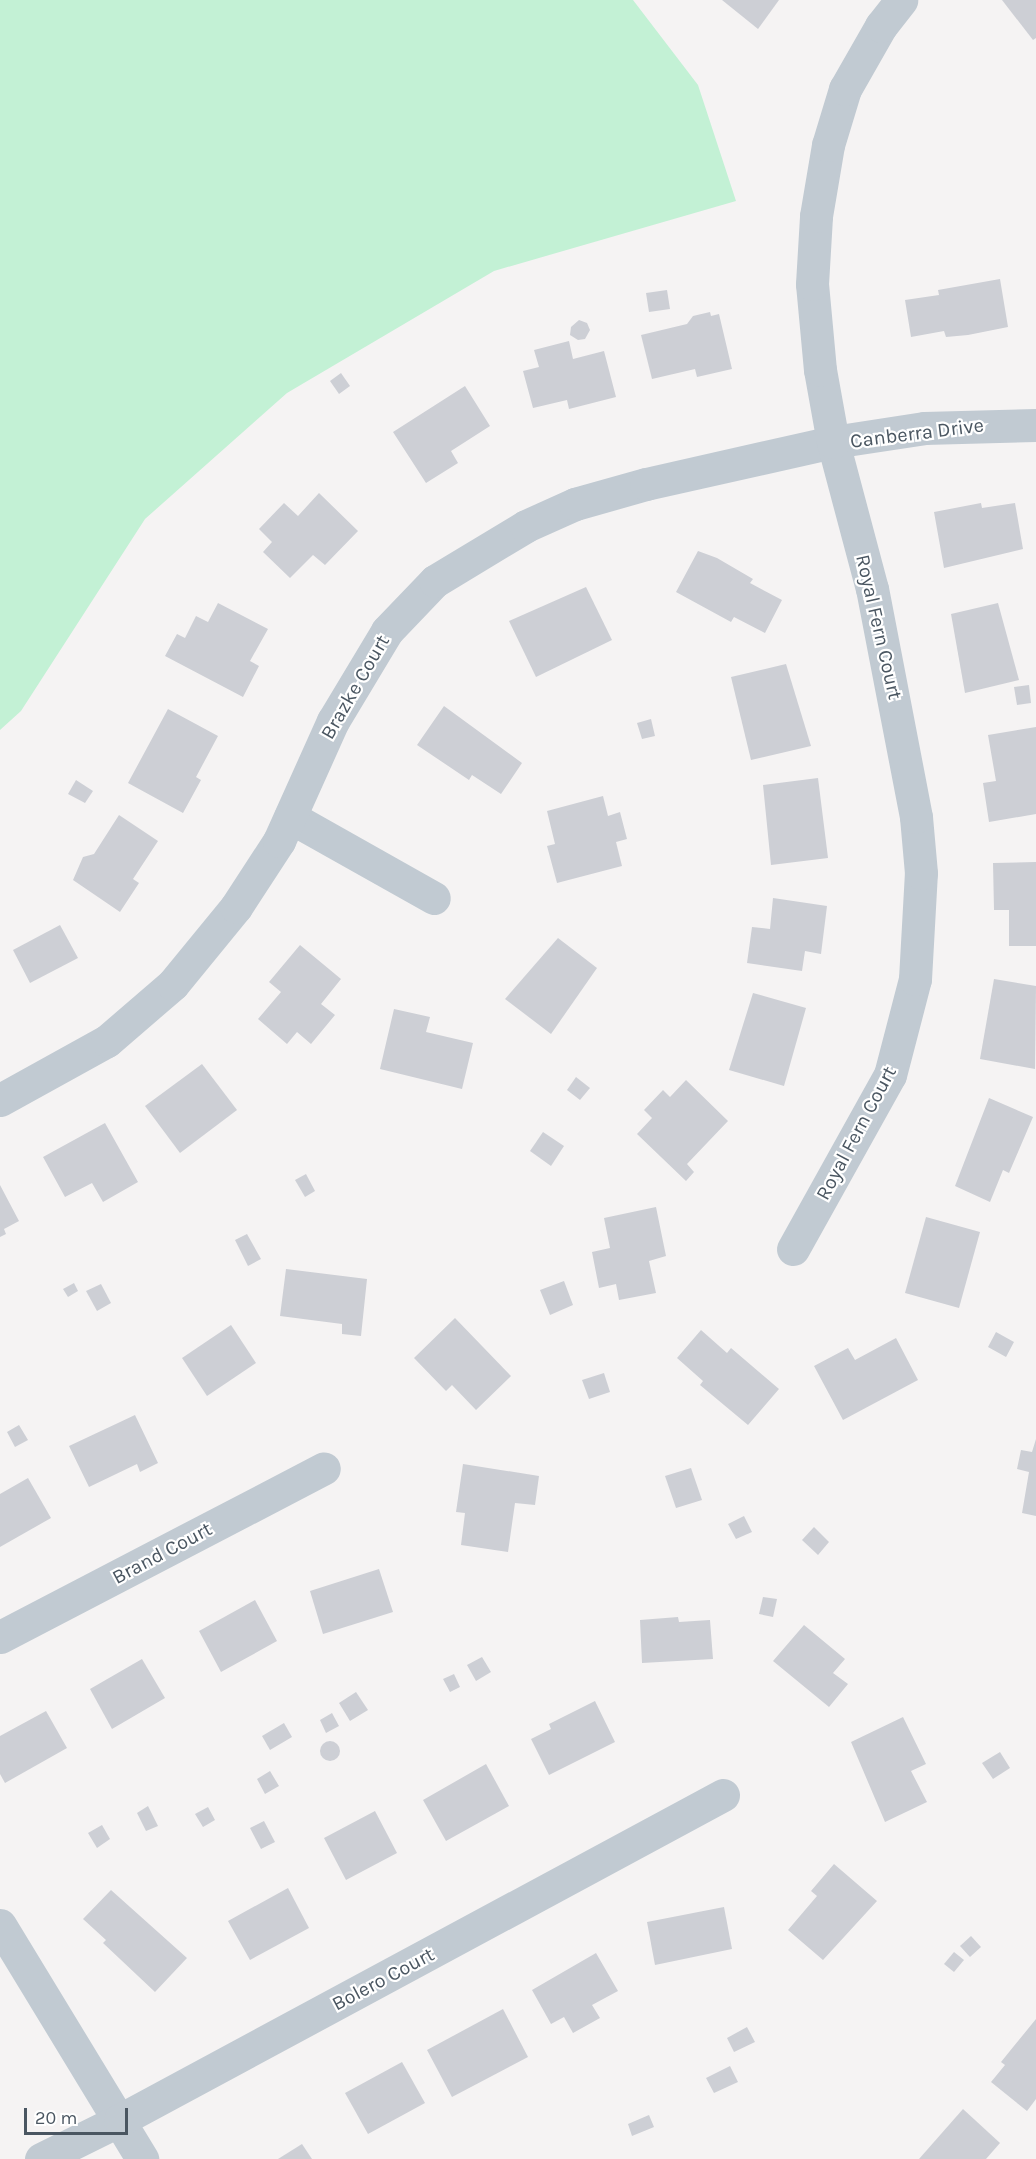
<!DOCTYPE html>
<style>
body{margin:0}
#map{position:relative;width:1036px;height:2159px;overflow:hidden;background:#f5f3f3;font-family:Karla,sans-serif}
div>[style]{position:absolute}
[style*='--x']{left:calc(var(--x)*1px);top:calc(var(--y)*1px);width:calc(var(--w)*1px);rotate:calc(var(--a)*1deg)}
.green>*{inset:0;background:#c3f1d5}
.building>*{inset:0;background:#cdcfd5}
.round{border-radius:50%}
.minor>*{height:33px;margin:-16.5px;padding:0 16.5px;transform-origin:16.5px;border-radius:16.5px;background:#c1cad2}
span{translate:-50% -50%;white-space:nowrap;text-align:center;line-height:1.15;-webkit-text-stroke:4.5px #fff;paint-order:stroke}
.street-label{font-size:20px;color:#4a5661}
.scale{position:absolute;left:24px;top:2108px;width:104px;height:27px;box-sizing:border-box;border:3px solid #4a5661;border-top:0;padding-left:8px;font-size:18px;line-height:21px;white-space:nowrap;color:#4a5661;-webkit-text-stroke:4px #fff;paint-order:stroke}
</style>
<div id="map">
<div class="green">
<div style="clip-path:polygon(0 0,633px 0,698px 85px,736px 201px,494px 271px,287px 393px,145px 519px,21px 711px,0 730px)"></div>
</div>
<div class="building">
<div style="clip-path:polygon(722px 0,779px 0,758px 29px)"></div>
<div style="clip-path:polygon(1002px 0,1036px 0,1036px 38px,1033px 40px)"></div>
<div style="clip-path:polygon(1000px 279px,1008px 327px,968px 335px,946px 337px,944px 331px,911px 337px,905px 300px,939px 295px,938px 290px)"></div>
<div style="clip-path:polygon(667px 290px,670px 309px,649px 312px,646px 293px)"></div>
<div style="clip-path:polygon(710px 312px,711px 316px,719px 314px,732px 369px,697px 377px,695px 369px,652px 379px,641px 335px,687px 324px,693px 316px)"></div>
<div style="clip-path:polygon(579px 320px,587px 323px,590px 330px,585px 339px,578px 340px,570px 335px,571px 327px)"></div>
<div style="clip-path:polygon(569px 341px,573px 359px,604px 351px,616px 397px,569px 409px,567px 400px,533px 408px,523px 371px,539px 367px,534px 350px)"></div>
<div style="clip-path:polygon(341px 373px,350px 386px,339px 394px,330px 381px)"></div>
<div style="clip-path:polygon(465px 386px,490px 426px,451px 451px,458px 463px,426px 483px,393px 432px)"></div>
<div style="clip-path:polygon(319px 493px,358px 531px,325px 565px,313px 555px,290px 578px,263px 552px,272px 542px,259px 529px,284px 503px,298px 516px)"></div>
<div style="clip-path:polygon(981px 503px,982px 508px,1015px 503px,1023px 549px,944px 568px,934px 512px)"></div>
<div style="clip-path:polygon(698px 551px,717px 558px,753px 579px,750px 583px,782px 600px,765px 633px,734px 617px,731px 622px,676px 592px)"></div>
<div style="clip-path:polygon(586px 587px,612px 640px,536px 677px,509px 621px)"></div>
<div style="clip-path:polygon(218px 603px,268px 629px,250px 661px,259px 666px,243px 697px,165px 656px,177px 634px,185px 638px,196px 616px,208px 622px)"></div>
<div style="clip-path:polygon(998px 603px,1019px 680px,965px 693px,951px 614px)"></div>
<div style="clip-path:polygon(786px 664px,811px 746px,751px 760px,731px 677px)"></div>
<div style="clip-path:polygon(1029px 685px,1031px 703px,1017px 705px,1014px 687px)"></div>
<div style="clip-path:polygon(444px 706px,522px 763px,501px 794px,472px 775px,469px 780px,417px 745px)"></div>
<div style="clip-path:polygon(168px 709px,218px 736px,196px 777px,201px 780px,183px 813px,128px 783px)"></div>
<div style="clip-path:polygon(651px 719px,655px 736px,642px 739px,637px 723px)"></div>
<div style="clip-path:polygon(1036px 727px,1036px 814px,989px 822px,983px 783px,996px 781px,988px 735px)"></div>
<div style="clip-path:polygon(818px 778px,828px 858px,771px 865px,763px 785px)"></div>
<div style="clip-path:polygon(76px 780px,93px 791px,85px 803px,68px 794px)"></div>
<div style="clip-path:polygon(603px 796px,608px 816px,620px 812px,627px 839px,616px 842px,622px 866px,557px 883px,547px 846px,555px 844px,547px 811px)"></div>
<div style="clip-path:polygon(119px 815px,158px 841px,133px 879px,139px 883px,120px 912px,73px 880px,83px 857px,94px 854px)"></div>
<div style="clip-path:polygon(1036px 862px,1036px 946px,1009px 946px,1009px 910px,994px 910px,993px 863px)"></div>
<div style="clip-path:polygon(773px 898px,827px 906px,821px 954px,805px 951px,802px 971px,747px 963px,752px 927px,770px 929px)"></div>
<div style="clip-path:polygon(60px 925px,78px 958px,30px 983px,13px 950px)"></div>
<div style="clip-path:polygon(558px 938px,597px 968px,551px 1034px,505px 999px)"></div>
<div style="clip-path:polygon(300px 945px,341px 979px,321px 1004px,335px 1015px,311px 1044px,297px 1032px,287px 1044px,258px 1019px,281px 992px,269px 982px)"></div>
<div style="clip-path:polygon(994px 979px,1036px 986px,1035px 1069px,980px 1059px)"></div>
<div style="clip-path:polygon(753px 993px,806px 1008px,784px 1086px,729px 1070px)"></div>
<div style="clip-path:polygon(394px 1009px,430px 1017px,426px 1032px,473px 1043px,462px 1089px,380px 1069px)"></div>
<div style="clip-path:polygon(202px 1064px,237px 1110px,180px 1153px,145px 1106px)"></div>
<div style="clip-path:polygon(576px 1077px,590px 1088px,580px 1100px,567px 1090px)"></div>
<div style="clip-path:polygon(686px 1080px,728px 1121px,687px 1164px,694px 1172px,686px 1181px,637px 1134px,652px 1118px,644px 1110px,663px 1090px,670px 1097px)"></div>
<div style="clip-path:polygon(989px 1098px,1033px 1117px,1009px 1173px,1003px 1170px,990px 1202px,955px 1186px)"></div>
<div style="clip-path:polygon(105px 1123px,138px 1182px,103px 1202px,92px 1183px,65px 1197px,43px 1157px)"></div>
<div style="clip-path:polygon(543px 1132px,564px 1146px,551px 1166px,530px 1151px)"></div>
<div style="clip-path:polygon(306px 1174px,315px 1191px,305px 1197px,295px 1180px)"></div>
<div style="clip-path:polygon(0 1185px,19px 1221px,4px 1229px,6px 1234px,0 1237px)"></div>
<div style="clip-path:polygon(656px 1207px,666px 1256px,649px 1261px,656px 1293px,619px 1300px,616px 1284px,599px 1288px,592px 1252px,610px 1248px,604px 1218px)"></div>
<div style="clip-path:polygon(926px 1217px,980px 1232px,959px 1308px,905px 1293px)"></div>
<div style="clip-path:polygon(247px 1234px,261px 1259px,248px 1266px,235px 1240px)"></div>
<div style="clip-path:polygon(286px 1269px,367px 1279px,361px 1336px,342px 1334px,342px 1324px,280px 1316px)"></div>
<div style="clip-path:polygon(564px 1281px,573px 1305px,550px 1315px,540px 1290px)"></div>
<div style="clip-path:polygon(74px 1283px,78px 1291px,68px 1297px,63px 1289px)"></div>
<div style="clip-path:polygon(101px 1284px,111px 1303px,97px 1311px,86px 1291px)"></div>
<div style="clip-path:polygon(455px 1318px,511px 1376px,476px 1410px,452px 1385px,446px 1391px,414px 1358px)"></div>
<div style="clip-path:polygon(231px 1325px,256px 1363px,207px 1396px,182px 1358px)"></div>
<div style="clip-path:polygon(701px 1330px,727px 1353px,731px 1348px,779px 1389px,748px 1425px,700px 1385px,703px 1381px,677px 1358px)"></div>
<div style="clip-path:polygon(996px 1332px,1014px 1342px,1006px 1357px,988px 1347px)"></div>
<div style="clip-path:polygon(896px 1338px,918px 1380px,843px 1420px,814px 1366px,848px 1348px,855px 1360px)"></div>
<div style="clip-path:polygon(604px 1373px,610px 1392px,589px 1399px,582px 1380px)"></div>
<div style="clip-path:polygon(135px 1415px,158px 1463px,140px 1472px,137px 1464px,89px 1487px,69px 1446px)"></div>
<div style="clip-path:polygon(19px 1425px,28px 1440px,15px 1447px,7px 1432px)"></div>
<div style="clip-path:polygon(1036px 1439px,1036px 1516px,1022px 1513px,1029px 1472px,1017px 1469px,1021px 1450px,1032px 1452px)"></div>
<div style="clip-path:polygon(463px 1464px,539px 1476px,535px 1505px,515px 1503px,508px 1552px,461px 1545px,465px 1513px,456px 1512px)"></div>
<div style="clip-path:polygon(691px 1468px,702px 1500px,676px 1508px,665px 1476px)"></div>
<div style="clip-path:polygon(28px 1478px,51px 1518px,0 1547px,0 1494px)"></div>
<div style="clip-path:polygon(744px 1516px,752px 1532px,736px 1539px,728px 1524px)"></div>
<div style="clip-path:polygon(814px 1527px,829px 1542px,818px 1555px,802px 1540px)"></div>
<div style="clip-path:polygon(379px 1569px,393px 1612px,323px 1634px,310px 1591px)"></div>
<div style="clip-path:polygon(763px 1597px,777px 1599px,773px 1617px,759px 1614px)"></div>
<div style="clip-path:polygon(255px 1600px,277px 1641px,221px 1672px,199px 1631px)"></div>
<div style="clip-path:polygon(678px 1617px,679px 1622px,710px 1620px,713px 1659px,642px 1663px,640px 1620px)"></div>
<div style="clip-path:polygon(804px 1625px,845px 1659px,833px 1673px,848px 1684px,829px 1707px,773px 1661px)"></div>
<div style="clip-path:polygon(482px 1657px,491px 1672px,476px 1681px,467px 1665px)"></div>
<div style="clip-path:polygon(142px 1659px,165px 1698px,112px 1729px,90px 1689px)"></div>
<div style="clip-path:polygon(454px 1674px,460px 1687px,450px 1692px,443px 1679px)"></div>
<div style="clip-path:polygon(356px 1692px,368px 1710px,350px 1721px,339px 1703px)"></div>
<div style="clip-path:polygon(595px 1701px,615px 1742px,549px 1775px,531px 1739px,551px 1729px,549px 1724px)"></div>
<div style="clip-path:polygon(46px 1711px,67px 1748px,5px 1783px,0 1774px,0 1736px)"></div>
<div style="clip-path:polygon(332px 1713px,339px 1726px,326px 1733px,320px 1720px)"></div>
<div style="clip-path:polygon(903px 1717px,926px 1764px,911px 1771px,927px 1802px,885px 1822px,851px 1742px)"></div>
<div style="clip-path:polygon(284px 1723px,292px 1737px,270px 1750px,262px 1736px)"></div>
<div class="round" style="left:320px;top:1741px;width:20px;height:20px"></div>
<div style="clip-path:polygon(1000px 1752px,1010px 1768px,993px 1779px,982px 1763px)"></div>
<div style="clip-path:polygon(486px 1764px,509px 1806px,446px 1841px,423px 1800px)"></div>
<div style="clip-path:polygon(270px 1771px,279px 1786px,265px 1794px,257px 1779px)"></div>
<div style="clip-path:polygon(148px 1806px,158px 1826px,146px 1831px,137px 1813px)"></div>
<div style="clip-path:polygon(208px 1807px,215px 1820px,203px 1827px,195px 1814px)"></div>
<div style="clip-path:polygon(375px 1811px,397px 1853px,346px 1880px,324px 1838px)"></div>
<div style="clip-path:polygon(264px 1821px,275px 1842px,261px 1849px,250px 1828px)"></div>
<div style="clip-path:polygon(102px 1825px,110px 1839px,97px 1848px,88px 1833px)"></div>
<div style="clip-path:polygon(834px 1864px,877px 1901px,823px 1960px,788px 1930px,817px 1896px,811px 1891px)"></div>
<div style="clip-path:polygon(288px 1888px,309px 1928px,250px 1960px,228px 1921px)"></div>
<div style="clip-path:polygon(111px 1890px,187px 1958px,155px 1992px,103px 1943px,106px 1940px,83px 1919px)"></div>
<div style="clip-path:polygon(724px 1907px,732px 1949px,655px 1965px,647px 1922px)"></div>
<div style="clip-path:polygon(971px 1936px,981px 1947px,970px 1957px,960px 1946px)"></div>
<div style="clip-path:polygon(954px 1952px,964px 1960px,954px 1972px,944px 1964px)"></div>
<div style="clip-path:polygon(596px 1953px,618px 1991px,592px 2005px,600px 2018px,573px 2033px,564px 2017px,551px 2024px,532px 1990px)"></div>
<div style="clip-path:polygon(503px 2009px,528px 2057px,452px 2097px,427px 2050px)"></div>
<div style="clip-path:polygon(1036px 2019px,1036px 2099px,1027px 2111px,991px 2082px,1005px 2065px,1001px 2062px)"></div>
<div style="clip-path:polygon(747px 2027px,755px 2042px,734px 2052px,727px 2038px)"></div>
<div style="clip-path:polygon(402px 2062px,425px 2103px,368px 2134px,345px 2093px)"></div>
<div style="clip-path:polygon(730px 2066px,738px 2082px,714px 2093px,706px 2078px)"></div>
<div style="clip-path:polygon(963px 2109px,1000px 2143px,986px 2159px,919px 2159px)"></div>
<div style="clip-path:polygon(649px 2115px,654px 2127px,632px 2136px,628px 2124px)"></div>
<div style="clip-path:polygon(302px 2144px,312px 2159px,278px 2159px)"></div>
</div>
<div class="minor">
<div style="--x:290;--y:817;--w:165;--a:29.4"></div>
<div style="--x:0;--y:1100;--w:122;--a:-28.9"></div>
<div style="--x:107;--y:1041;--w:87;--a:-40.8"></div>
<div style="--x:173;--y:984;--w:99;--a:-50.7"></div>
<div style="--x:236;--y:907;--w:79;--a:-56.9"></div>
<div style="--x:279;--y:841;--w:132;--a:-65.8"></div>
<div style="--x:333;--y:721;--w:105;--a:-59"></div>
<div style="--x:387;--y:631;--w:69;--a:-46.2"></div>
<div style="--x:435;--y:581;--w:106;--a:-31.1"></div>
<div style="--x:526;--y:526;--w:54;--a:-24.2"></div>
<div style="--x:575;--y:504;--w:74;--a:-15.7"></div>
<div style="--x:646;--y:484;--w:192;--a:-12.7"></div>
<div style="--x:833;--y:442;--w:92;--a:-8.7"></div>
<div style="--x:924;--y:428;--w:112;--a:-1.5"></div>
<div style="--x:793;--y:1249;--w:199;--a:-60.9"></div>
<div style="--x:890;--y:1075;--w:99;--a:-75.4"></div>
<div style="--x:915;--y:979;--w:106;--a:-86.8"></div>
<div style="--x:921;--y:873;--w:56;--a:-95.1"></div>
<div style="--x:916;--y:817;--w:232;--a:-100.9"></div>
<div style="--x:872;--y:589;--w:152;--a:-104.9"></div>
<div style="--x:833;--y:442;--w:73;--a:-100.2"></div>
<div style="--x:820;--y:370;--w:86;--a:-95.3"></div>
<div style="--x:812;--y:284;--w:68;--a:-86.6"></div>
<div style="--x:816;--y:216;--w:72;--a:-80.4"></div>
<div style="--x:828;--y:145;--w:59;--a:-73.1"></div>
<div style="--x:845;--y:89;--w:73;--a:-60.3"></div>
<div style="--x:881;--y:26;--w:33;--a:-52"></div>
<div style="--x:0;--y:1637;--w:365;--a:-27.5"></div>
<div style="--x:0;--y:1925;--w:274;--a:58.7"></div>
<div style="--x:41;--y:2159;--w:88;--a:-26.3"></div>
<div style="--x:120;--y:2120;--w:685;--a:-28.32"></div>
</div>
<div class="street-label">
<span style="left:917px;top:433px;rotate:-7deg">Canberra Drive</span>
<span style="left:879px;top:627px;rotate:77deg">Royal Fern Court</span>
<span style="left:355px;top:687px;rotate:-60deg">Brazke Court</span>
<span style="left:856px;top:1133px;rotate:-62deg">Royal Fern Court</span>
<span style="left:162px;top:1553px;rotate:-28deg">Brand Court</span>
<span style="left:383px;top:1979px;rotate:-28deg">Bolero Court</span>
</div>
<div class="scale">20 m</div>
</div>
